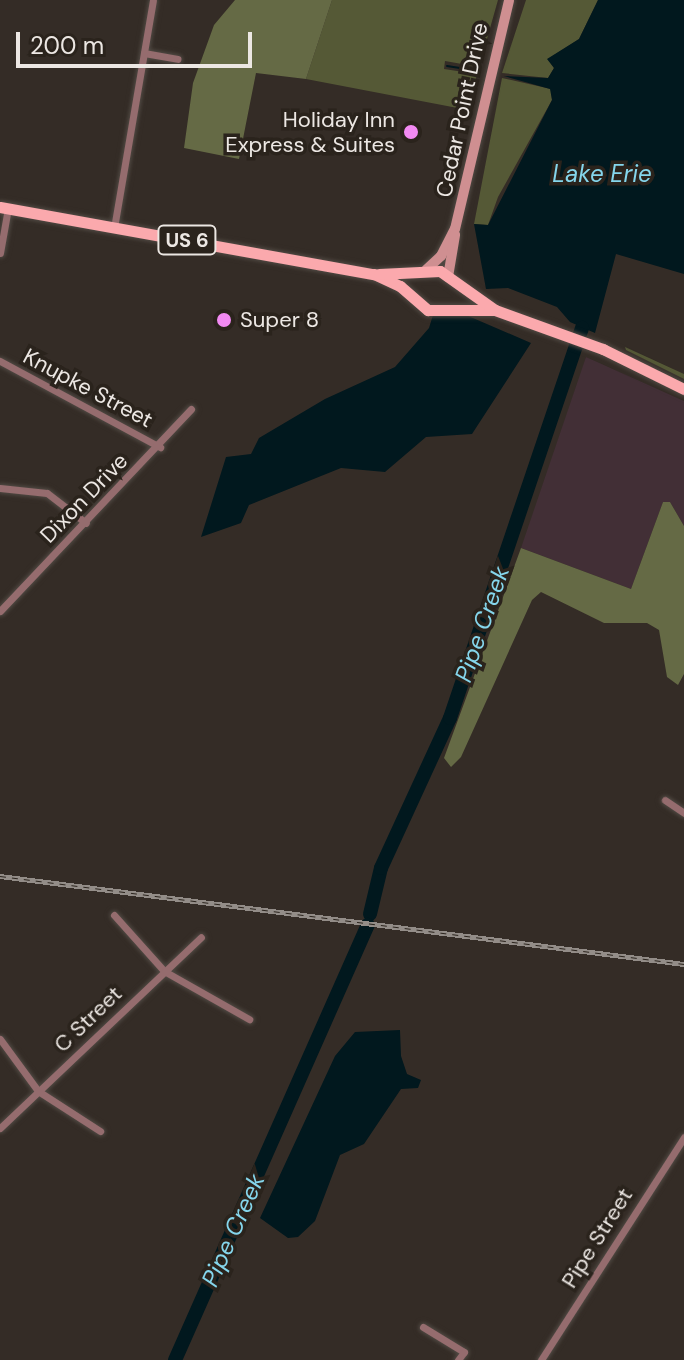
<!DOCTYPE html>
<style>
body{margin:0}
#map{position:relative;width:684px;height:1360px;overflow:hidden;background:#342c26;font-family:"DM Sans",sans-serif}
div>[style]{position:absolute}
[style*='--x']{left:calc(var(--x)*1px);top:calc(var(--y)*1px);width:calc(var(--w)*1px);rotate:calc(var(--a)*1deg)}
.commercial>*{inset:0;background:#422f36}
.green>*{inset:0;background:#555936}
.forest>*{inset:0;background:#656a45}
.water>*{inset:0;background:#01181e}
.stream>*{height:2px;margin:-1px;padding:0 1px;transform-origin:1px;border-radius:1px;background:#01181e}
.river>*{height:14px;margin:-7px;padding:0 7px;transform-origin:7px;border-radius:7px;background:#01181e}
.roads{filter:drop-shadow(0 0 2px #514a44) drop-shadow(0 0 2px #514a44)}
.street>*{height:7px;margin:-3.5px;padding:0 3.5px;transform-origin:3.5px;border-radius:3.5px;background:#956c6e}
.secondary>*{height:10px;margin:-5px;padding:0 5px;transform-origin:5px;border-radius:5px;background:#cf8f91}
.primary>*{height:11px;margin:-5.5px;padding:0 5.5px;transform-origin:5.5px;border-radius:5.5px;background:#fba9ad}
.rail>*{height:5px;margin-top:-2.5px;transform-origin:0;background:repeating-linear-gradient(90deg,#2a231c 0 6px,#938d88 0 12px);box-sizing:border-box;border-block:2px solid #938d88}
.dots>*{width:22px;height:22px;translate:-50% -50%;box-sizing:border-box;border:4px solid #2a231c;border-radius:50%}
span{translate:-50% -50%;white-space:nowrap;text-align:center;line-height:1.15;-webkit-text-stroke:7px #2a231c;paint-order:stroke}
.shield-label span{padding:2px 6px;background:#2a231c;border:2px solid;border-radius:6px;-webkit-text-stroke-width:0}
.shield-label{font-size:20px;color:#ece7e3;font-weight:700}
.street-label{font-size:22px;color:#ece7e3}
.poi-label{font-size:22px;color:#ece7e3}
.right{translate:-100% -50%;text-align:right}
.left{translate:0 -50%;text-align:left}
.water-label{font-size:24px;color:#85d6ec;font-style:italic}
.scale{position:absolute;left:16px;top:32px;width:236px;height:36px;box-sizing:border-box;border:4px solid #ece7e3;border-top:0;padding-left:10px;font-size:24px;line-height:28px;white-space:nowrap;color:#ece7e3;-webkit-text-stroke:6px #2a231c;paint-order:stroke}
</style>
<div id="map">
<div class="commercial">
<div style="clip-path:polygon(586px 357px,684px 401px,684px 526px,670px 502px,663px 502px,631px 589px,521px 548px)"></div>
</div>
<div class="green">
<div style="clip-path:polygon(332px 0,498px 0,479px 67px,445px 61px,444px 69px,477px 74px,468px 110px,306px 79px)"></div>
<div style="clip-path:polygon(526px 0,598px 0,579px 39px,548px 59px,554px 68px,548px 78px,502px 73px)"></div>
<div style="clip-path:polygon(502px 78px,551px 89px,552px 100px,498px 197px,488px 225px,474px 224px)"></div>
<div style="clip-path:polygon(625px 347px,684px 374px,684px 379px,626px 350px)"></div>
</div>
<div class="forest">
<div style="clip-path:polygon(235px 0,332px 0,306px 79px,256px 73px,239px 159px,184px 148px,193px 83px,214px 25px)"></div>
<div style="clip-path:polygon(663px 502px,670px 502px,684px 526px,684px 674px,678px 685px,667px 677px,659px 630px,647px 623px,604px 623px,541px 592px,532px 600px,461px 757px,451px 767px,444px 758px,521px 548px,631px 589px)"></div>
</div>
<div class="water">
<div style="clip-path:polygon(598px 0,684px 0,684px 274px,616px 254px,595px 333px,570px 322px,557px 307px,508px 288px,486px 289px,474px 224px,488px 225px,552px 100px,550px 89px,504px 76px,548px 78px,554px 68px,547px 59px,579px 39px)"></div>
<div style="clip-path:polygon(459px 312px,531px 343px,472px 434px,426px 437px,385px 472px,341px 468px,249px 505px,241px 523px,201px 537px,226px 457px,251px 454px,259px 438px,325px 399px,395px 367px,429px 328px,433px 315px)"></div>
<div style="clip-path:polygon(400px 1030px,401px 1056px,407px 1074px,421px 1080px,418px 1088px,401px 1089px,364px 1144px,340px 1155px,315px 1221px,298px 1237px,288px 1238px,260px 1218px,335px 1056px,355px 1032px)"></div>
</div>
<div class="stream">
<div style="--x:447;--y:66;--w:31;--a:9"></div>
</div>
<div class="river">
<div style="--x:370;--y:914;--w:47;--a:-76.6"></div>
<div style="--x:381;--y:868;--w:165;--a:-65.3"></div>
<div style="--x:450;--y:718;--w:412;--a:-71.3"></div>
<div style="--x:175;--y:1360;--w:476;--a:-66.1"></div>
</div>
<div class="roads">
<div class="street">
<div style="--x:144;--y:53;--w:34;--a:10"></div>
<div style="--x:114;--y:228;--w:231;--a:-80.3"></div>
<div style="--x:0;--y:253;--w:46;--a:-79.9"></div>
<div style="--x:0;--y:361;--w:182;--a:28.3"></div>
<div style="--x:0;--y:488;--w:47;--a:6.1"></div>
<div style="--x:47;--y:493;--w:49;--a:37.6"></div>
<div style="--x:0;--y:611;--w:278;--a:-46.6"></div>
<div style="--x:665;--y:800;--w:23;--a:34"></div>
<div style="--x:114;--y:915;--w:75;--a:48.2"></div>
<div style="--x:164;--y:971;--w:98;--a:29.5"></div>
<div style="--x:0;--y:1039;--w:64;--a:53.8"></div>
<div style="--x:38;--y:1091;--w:74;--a:32.8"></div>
<div style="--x:0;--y:1128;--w:277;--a:-43.5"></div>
<div style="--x:423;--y:1327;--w:48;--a:31.4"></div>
<div style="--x:464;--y:1352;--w:10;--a:127"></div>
<div style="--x:541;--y:1360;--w:265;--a:-57.3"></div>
</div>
<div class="secondary">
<div style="--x:426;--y:270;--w:21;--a:-43"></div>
<div style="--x:441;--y:256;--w:30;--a:-63"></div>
<div style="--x:455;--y:229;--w:235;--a:-76.7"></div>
<div style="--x:448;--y:277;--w:43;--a:-80.5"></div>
</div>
<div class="primary">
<div style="--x:0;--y:207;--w:380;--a:10.2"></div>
<div style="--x:374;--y:274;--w:29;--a:25"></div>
<div style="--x:400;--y:286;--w:37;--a:41"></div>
<div style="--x:428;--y:310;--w:67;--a:0"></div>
<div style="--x:379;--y:274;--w:61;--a:-2.8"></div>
<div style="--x:440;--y:271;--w:67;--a:35.3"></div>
<div style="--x:495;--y:310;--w:115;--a:19.9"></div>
<div style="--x:603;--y:349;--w:90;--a:26.3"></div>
</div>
</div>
<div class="rail">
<div style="--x:0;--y:876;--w:690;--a:7.33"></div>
</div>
<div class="dots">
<div style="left:411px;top:132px;background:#f28af2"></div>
<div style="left:224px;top:320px;background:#f28af2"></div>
</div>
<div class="shield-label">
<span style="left:187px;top:240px">US 6</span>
</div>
<div class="street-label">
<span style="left:462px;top:110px;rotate:-78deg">Cedar Point Drive</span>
<span style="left:88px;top:388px;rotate:28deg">Knupke Street</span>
<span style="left:84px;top:498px;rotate:-46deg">Dixon Drive</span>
<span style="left:88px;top:1019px;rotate:-44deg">C Street</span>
<span style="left:597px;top:1238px;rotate:-58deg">Pipe Street</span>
</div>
<div class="poi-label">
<span class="right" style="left:395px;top:132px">Holiday Inn<br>Express &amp; Suites</span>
<span class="left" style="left:240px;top:320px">Super 8</span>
</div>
<div class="water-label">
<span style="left:602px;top:174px">Lake Erie</span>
<span style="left:482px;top:624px;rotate:-71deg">Pipe Creek</span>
<span style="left:233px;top:1230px;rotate:-66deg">Pipe Creek</span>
</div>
<div class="scale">200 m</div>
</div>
